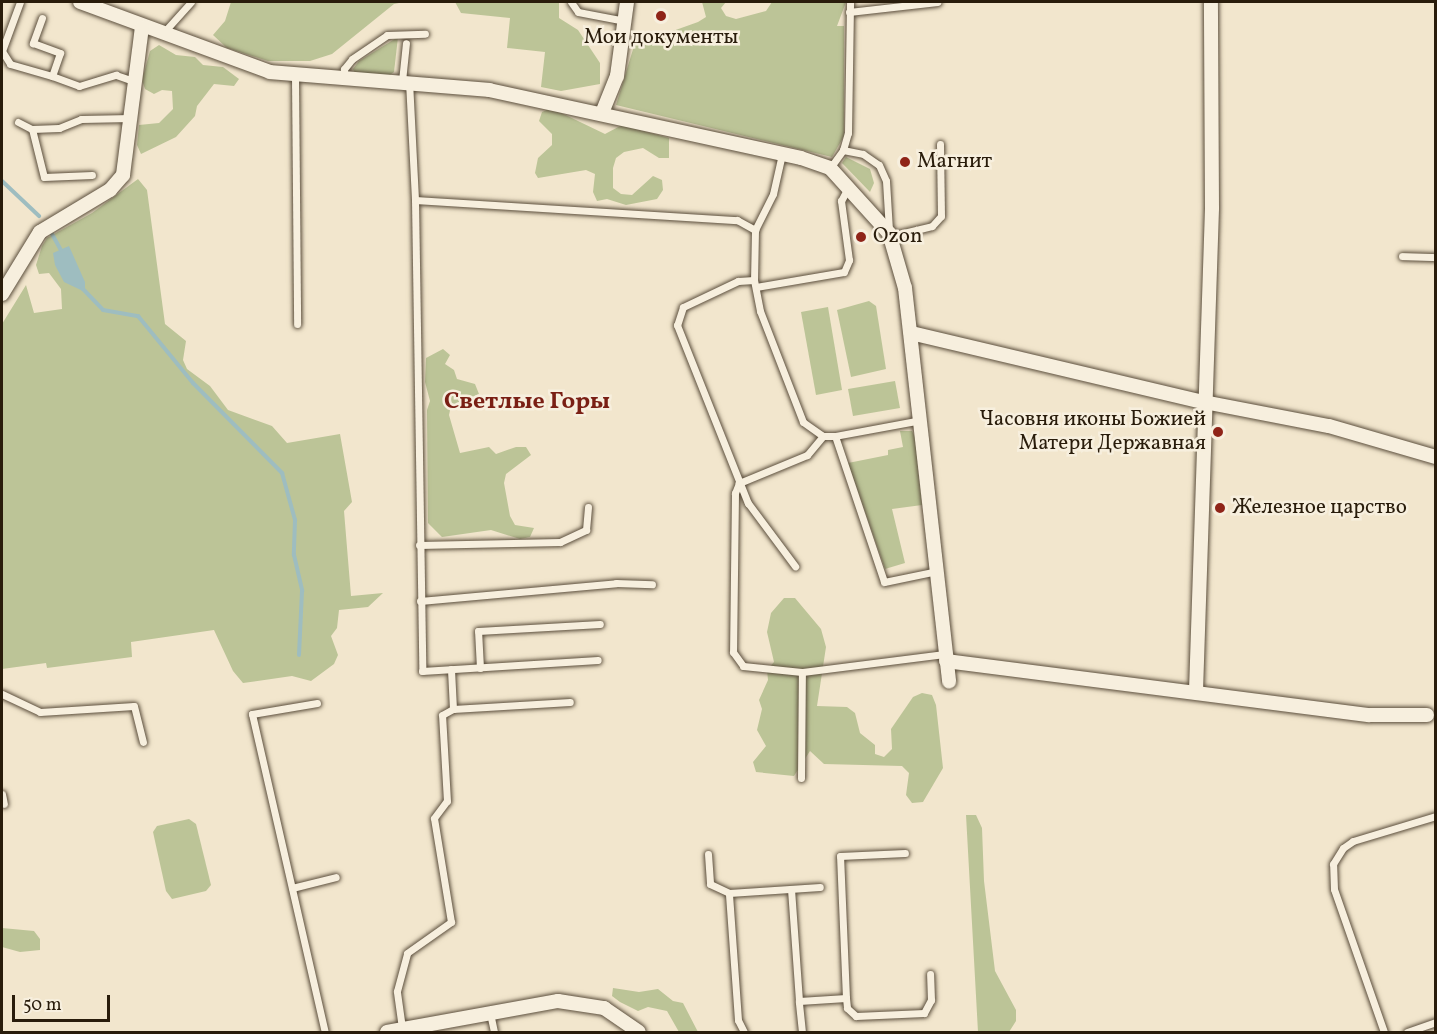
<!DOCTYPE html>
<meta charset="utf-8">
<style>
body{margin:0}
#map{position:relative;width:1437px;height:1034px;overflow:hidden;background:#f2e6cd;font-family:Vollkorn,serif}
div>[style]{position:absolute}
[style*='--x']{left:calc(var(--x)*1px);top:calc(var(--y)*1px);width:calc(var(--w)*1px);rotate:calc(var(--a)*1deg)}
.green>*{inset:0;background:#bcc497}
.water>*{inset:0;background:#9ebdc0}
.stream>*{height:4px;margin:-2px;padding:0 2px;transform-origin:2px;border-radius:2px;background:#9ebdc0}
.roads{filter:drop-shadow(0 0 2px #5b4e3c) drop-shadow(0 0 2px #5b4e3c)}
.service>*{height:7px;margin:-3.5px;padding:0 3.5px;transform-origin:3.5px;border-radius:3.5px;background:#f7efde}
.minor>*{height:14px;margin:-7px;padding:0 7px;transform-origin:7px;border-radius:7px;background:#f7efde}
.dots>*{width:16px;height:16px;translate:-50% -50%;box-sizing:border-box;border:3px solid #f7efde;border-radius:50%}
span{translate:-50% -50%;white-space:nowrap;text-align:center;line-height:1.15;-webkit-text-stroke:5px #f7efde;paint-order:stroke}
.poi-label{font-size:21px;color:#291c0b}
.left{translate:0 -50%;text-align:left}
.right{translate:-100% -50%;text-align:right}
.quarter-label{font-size:24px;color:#7a1f14;font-weight:700}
.frame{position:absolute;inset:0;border:3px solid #291c0b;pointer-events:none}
.scale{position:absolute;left:12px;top:995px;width:98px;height:27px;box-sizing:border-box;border:3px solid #291c0b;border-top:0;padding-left:8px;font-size:18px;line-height:21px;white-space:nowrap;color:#291c0b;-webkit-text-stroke:4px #f7efde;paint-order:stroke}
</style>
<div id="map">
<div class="green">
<div style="clip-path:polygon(231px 2px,404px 2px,394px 4px,332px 54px,310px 61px,268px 61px,227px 48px,213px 35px,225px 21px)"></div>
<div style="clip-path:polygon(455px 2px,559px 2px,559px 18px,578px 30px,600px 63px,600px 84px,561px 91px,541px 87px,545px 52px,507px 48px,510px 18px,461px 13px)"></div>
<div style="clip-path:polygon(702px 2px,726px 2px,721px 8px,726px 16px,736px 19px,766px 11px,772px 2px,846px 2px,837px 26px,844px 26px,844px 136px,832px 157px,616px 105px,638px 33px,670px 32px,698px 22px,706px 17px)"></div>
<div style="clip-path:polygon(398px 37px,394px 72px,390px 75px,355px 74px,353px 69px,359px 61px)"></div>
<div style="clip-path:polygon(159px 45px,176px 55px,195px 57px,203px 65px,223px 67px,239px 79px,234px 86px,214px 84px,197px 106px,195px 116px,176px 137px,141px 154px,137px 145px,139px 125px,159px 123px,173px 109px,172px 91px,162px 90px,154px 94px,145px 89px,142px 80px,150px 51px)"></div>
<div style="clip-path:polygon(551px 108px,605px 134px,622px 125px,669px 138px,669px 158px,659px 158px,643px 148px,624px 152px,616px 158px,613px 168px,613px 188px,621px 194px,632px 195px,653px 176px,662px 180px,663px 190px,657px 199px,626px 205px,607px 199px,597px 201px,593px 192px,595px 174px,586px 170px,538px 178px,535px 173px,538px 158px,552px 145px,552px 134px,539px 121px,542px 112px)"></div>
<div style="clip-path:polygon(846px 157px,870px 169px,874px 183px,870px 192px,842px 163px)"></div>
<div style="clip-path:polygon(138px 179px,147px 190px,165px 324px,186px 341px,183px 360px,187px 369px,210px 386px,228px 410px,272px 426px,287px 443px,340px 434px,352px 502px,344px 511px,351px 596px,383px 593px,368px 607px,339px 610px,337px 628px,331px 636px,338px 655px,334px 664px,311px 681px,292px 676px,243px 683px,233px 671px,214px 630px,131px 642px,132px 657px,47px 668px,46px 663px,2px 669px,2px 324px,26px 285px,34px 313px,62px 309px,61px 289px,49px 273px,39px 274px,36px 265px,42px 246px,47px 238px,92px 213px)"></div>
<div style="clip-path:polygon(869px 301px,876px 306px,886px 369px,851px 377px,837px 310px)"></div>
<div style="clip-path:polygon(828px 307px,842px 390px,816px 395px,801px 312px)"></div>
<div style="clip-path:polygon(443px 349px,450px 355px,445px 364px,454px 370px,457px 379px,475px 384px,479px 394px,451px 406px,449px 415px,460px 453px,489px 447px,496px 454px,516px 447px,526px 447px,531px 455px,506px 474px,504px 483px,510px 516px,515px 525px,534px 528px,530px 537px,520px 539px,491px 530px,442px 537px,428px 523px,427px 410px,430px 401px,425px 382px,426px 358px)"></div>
<div style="clip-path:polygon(895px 381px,900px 408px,853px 416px,848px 389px)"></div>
<div style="clip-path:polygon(900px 431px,912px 431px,915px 437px,922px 505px,892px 509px,905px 563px,885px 569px,848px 463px,888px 455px,888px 450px,903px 447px)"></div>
<div style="clip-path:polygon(784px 598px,795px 598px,821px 629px,826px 647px,817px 706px,847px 707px,855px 713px,860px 733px,875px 745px,875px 754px,884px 757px,892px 749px,891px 729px,913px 697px,922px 693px,932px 695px,936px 705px,943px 768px,923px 802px,912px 803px,906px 795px,909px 773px,902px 766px,824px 764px,810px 751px,794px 776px,756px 772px,753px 762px,766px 746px,757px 730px,762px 709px,759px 700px,768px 680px,767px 670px,774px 662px,767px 632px,771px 613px)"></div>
<div style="clip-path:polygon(966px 815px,976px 815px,982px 828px,984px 881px,995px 971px,1016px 1010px,1016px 1021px,1009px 1032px,978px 1032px)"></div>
<div style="clip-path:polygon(189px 819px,196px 824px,211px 885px,206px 891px,172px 899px,166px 891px,153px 832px,157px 826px)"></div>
<div style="clip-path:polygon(2px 928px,34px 931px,40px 939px,40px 950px,20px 952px,2px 947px)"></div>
<div style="clip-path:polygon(613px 988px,639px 992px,658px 989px,673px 1001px,683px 1003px,698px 1032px,679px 1032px,667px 1011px,648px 1007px,638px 1011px,620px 1002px,612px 996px)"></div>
</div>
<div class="water">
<div style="clip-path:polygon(69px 246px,85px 282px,85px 292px,64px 282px,55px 265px,53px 253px)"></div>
</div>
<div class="stream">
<div style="--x:2;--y:181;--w:51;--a:43.4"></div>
<div style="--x:52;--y:234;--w:18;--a:61"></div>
<div style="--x:82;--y:288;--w:30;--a:46"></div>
<div style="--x:103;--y:310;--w:36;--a:10"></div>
<div style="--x:138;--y:316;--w:87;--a:50.6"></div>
<div style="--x:193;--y:383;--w:127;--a:45.3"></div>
<div style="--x:282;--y:473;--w:49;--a:74.5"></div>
<div style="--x:295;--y:520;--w:35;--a:92"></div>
<div style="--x:294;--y:555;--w:37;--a:77"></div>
<div style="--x:302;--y:591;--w:64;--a:92.7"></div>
</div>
<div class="roads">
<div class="service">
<div style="--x:20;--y:2;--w:52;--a:110.2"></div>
<div style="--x:2;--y:51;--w:15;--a:58"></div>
<div style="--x:10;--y:64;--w:44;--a:15.9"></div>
<div style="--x:571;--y:2;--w:12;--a:55"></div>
<div style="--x:578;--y:12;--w:48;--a:10.8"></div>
<div style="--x:849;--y:12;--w:89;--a:-6.5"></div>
<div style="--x:42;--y:18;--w:27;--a:110"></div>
<div style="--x:33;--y:43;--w:29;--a:20"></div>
<div style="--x:60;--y:53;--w:24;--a:109"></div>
<div style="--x:52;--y:76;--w:29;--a:20"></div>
<div style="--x:79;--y:86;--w:39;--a:-17"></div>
<div style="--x:116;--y:75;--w:21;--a:19"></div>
<div style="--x:164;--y:32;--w:40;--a:-48"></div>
<div style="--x:295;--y:77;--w:247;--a:89.5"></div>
<div style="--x:344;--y:80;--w:11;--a:-90"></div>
<div style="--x:344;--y:69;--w:13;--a:-51"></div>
<div style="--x:352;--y:59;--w:42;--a:-34.4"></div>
<div style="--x:387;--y:35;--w:38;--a:-2"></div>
<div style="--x:402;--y:81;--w:38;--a:-84"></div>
<div style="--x:409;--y:81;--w:119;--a:87.1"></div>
<div style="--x:415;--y:200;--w:471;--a:89.1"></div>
<div style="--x:422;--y:671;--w:176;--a:-3.6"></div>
<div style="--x:18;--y:122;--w:16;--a:27"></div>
<div style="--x:32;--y:129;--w:27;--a:-2"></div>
<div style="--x:59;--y:128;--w:24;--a:-22"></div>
<div style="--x:81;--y:119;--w:50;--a:-1.1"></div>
<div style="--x:32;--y:129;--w:49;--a:76"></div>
<div style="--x:44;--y:177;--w:48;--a:-2.4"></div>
<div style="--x:843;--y:150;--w:18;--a:-74"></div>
<div style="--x:848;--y:133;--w:131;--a:-89.1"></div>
<div style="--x:782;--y:154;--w:41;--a:102.7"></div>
<div style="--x:773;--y:194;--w:40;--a:116.6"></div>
<div style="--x:755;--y:230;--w:50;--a:91.1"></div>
<div style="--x:754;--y:280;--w:32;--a:79"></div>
<div style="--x:760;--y:311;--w:119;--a:68.8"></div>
<div style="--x:803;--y:422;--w:24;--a:35"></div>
<div style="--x:823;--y:436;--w:12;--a:0"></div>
<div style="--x:835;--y:436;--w:87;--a:-10.5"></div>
<div style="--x:830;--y:168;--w:22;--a:-54"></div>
<div style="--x:843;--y:150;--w:20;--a:11"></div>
<div style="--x:863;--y:154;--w:19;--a:35"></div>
<div style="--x:879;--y:165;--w:17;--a:66"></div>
<div style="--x:886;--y:181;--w:49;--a:86.5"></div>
<div style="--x:415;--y:200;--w:323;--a:3.6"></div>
<div style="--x:737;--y:220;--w:21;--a:29"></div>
<div style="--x:891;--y:236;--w:42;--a:-13.7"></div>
<div style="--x:932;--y:226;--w:13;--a:-48"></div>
<div style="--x:941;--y:216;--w:72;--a:-90.8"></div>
<div style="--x:1402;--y:256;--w:34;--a:2"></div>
<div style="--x:754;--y:280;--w:16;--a:176"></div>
<div style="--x:738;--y:281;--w:61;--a:154.7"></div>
<div style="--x:683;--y:307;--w:19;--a:108"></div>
<div style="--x:677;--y:325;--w:192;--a:68.3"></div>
<div style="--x:748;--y:503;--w:79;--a:53.3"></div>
<div style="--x:756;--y:287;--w:89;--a:-9.7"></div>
<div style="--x:844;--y:272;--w:13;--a:-67"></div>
<div style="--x:849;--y:260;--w:60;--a:-97.7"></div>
<div style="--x:841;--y:201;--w:15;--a:-62"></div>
<div style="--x:823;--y:436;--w:25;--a:130"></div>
<div style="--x:807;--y:455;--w:74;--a:157.6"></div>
<div style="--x:739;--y:483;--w:11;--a:112"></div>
<div style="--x:735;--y:493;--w:159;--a:90.7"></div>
<div style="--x:733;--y:652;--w:17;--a:54"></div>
<div style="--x:743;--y:666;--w:59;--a:5.8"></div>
<div style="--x:802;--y:672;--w:144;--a:-7.2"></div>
<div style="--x:835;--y:436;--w:154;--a:71.4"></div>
<div style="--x:884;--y:582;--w:54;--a:-11.7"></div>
<div style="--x:419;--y:545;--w:141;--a:-1.2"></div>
<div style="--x:560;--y:542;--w:29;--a:-25"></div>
<div style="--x:586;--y:530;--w:23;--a:-85"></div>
<div style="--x:420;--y:601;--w:197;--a:-5.2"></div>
<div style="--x:616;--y:583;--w:36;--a:2"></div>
<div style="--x:480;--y:668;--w:37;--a:-93"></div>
<div style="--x:478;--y:631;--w:122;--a:-3.3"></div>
<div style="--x:2;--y:694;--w:42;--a:25.3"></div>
<div style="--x:40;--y:712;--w:94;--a:-3.7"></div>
<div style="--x:134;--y:706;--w:37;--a:76"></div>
<div style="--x:317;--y:703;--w:66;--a:170.4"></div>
<div style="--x:252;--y:714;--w:326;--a:77.1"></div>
<div style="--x:453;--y:709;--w:117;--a:-3.4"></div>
<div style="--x:801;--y:778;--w:106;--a:-89.5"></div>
<div style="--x:2;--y:794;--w:10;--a:79"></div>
<div style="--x:708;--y:854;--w:30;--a:86"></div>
<div style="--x:710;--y:884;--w:21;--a:25"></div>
<div style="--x:292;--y:888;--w:45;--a:-14"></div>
<div style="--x:791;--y:889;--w:112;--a:85.9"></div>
<div style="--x:846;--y:998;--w:10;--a:84"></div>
<div style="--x:847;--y:1008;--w:12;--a:42"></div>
<div style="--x:856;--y:1016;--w:68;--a:-2.5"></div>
<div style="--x:924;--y:1013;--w:15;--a:-62"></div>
<div style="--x:931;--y:1000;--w:26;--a:-92"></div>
<div style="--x:490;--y:1013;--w:19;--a:78"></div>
<div style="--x:402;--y:1028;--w:37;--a:-98"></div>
<div style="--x:397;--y:991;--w:39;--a:-75"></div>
<div style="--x:407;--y:953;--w:54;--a:-35.2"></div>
<div style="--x:451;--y:922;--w:105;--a:-99.3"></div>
<div style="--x:434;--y:818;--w:21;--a:-53"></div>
<div style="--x:447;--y:801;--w:86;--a:-93.3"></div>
<div style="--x:442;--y:715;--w:13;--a:-29"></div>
<div style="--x:453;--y:709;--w:40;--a:-92.9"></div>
<div style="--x:744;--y:1032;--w:13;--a:-117"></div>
<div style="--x:738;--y:1020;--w:127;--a:-94.1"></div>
<div style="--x:729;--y:893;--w:91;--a:-3.8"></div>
<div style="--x:802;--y:1032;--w:31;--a:-96"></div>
<div style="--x:799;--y:1001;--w:47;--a:-3.7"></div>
<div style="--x:846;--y:998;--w:142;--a:-92.4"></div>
<div style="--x:840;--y:856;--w:65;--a:-2.6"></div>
<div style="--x:1384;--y:1032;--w:151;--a:-109.3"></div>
<div style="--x:1334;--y:889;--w:25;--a:-92"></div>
<div style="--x:1333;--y:864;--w:19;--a:-58"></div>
<div style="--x:1343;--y:848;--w:12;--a:-35"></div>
<div style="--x:1353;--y:841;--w:87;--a:-16.8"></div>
<div style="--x:1407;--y:1032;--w:31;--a:-19"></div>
</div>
<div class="minor">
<div style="--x:80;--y:2;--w:202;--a:20.2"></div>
<div style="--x:270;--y:72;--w:220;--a:4.7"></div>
<div style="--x:489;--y:90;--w:319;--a:12.3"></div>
<div style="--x:801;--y:158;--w:31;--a:19"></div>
<div style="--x:830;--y:168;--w:88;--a:47.8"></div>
<div style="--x:889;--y:233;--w:57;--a:73.8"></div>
<div style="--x:905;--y:288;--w:396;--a:83.6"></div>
<div style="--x:602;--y:113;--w:40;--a:-68"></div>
<div style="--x:617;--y:76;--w:75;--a:-82.3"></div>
<div style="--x:2;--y:294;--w:73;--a:-58.5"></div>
<div style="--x:40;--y:232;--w:82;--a:-31"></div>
<div style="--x:110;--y:190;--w:20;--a:-49"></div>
<div style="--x:123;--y:175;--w:149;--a:-82.7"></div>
<div style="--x:911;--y:333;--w:301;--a:13.3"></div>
<div style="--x:1204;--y:402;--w:127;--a:10.9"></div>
<div style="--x:1329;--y:426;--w:111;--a:16.2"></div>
<div style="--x:946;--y:661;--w:427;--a:7.3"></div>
<div style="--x:1370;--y:715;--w:57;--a:0"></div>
<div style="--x:1196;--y:691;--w:483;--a:-88.1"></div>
<div style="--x:1212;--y:208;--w:206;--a:-90.3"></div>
<div style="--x:387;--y:1032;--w:174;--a:-10.3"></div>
<div style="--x:558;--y:1001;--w:47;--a:8.7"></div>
<div style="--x:604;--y:1008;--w:42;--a:34.4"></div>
</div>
</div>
<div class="dots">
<div style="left:661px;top:16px;background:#8f2418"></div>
<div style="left:905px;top:162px;background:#8f2418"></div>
<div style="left:861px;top:237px;background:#8f2418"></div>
<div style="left:1218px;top:432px;background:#8f2418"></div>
<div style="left:1220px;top:508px;background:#8f2418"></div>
</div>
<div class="poi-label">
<span style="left:661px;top:38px">Мои документы</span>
<span class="left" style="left:917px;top:162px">Магнит</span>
<span class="left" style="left:873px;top:237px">Ozon</span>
<span class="right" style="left:1206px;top:432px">Часовня иконы Божией<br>Матери Державная</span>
<span class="left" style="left:1232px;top:508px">Железное царство</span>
</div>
<div class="quarter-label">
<span style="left:527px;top:403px">Светлые Горы</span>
</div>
<div class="frame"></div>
<div class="scale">50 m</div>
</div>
